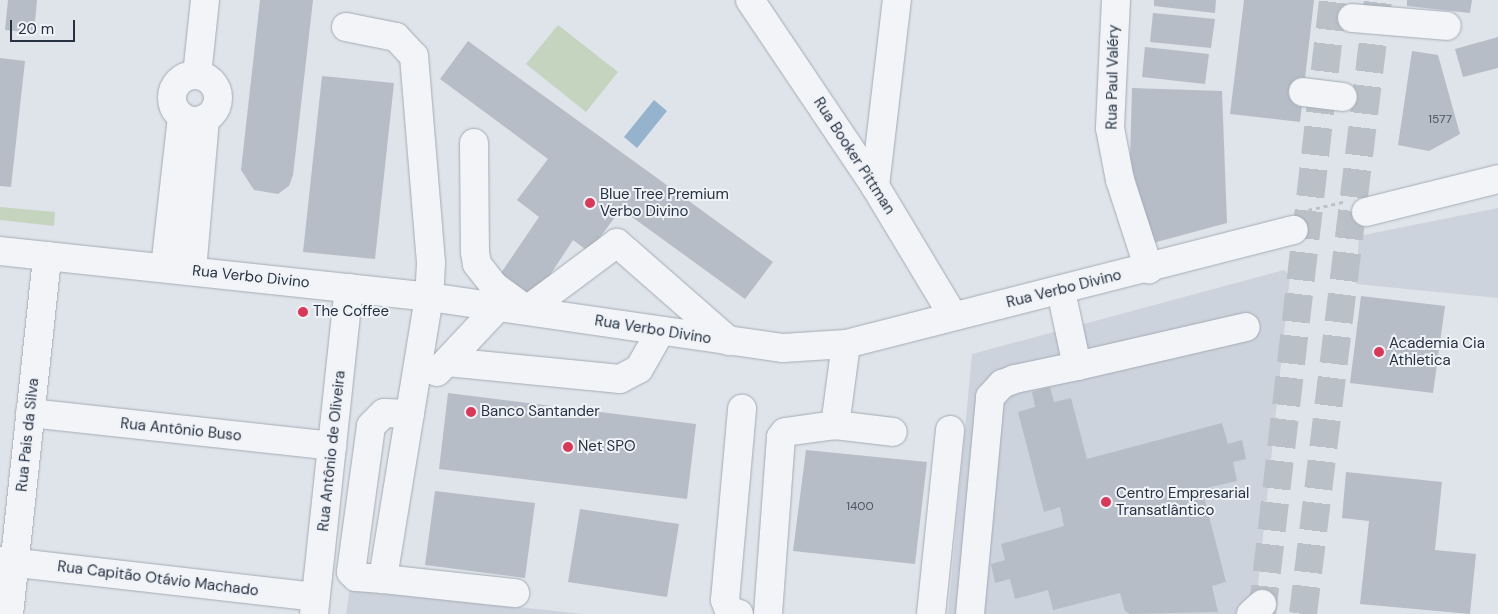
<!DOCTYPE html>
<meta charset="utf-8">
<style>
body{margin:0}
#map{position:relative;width:1498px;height:614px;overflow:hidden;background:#dfe4ea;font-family:"DM Sans",sans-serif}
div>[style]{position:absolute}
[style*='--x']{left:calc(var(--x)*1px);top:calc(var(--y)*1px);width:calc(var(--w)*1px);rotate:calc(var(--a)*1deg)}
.built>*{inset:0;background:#cdd3dc}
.green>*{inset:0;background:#c5d4bf}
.water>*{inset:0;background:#96b3cd}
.building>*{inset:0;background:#b6bdc7}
.major-tunnel>*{height:28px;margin-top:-14px;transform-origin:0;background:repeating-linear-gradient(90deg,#bac0c8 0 28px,transparent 0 42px)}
.path>*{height:3px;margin-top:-1.5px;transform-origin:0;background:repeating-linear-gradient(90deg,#bdc2c9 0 4px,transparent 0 8px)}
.roads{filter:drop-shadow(0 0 1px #a4abb4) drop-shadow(0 0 1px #a4abb4)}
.minor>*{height:28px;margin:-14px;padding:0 14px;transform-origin:14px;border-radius:14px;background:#f2f4f8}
.minor>.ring{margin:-14px;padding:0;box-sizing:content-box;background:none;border:28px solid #f2f4f8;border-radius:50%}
.dots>*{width:14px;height:14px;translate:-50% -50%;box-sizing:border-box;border:2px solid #eff2f7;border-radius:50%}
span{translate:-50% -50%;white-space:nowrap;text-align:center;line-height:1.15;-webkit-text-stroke:4px #eff2f7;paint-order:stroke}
.number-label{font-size:12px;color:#4a5563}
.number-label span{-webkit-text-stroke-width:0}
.street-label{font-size:15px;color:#263242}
.poi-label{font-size:15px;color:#263242}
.left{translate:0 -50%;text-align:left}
.scale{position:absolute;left:10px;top:20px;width:65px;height:22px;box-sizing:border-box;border:2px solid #263242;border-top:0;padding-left:6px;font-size:15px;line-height:18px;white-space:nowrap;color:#263242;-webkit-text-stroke:4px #eff2f7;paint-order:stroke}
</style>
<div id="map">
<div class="built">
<div style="clip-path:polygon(1498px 208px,1498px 298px,1356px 284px,1359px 236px)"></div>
<div style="clip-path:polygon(1284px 270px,1290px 276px,1255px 614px,948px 614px,972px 354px)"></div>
<div style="clip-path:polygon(350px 588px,582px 614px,346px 614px)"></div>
</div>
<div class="green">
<div style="clip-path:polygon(558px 25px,618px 72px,586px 112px,526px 64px)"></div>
<div style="clip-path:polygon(0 207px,55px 212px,54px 226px,0 220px)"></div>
</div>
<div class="water">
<div style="clip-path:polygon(654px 100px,667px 111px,637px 148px,624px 137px)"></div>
</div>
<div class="building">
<div style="clip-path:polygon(8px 0,37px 0,34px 33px,5px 30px)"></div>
<div style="clip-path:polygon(260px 0,313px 0,293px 175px,289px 186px,278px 194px,254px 190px,241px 170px)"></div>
<div style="clip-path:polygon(1154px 0,1216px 0,1215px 13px,1154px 6px)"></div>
<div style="clip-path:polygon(1244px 0,1314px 0,1300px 122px,1230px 114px)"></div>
<div style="clip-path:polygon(1407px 0,1472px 0,1470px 13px,1407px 6px)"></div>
<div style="clip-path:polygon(1153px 13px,1215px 19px,1211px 48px,1150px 42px)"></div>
<div style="clip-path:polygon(1498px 37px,1498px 68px,1463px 77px,1455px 49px)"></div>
<div style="clip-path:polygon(468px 41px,773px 262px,745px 299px,621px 209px,589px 252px,573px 240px,535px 298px,501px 273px,539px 217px,517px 200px,548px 159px,440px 79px)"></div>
<div style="clip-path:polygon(1145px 47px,1209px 54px,1205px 84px,1142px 77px)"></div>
<div style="clip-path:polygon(1412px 51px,1438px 55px,1460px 134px,1429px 151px,1398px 145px)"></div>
<div style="clip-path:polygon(0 58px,25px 61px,11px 187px,0 186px)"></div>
<div style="clip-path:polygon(322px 76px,394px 83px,375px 259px,303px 252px)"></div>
<div style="clip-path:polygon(1132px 88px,1222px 91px,1227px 223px,1153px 243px,1130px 161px)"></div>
<div style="clip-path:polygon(1361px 296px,1445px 306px,1433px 393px,1350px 383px)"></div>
<div style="clip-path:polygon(1050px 387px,1054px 402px,1071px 398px,1087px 459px,1222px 423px,1228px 444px,1242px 440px,1246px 459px,1233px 462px,1237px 481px,1202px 489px,1226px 582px,1212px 586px,1218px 612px,1130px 614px,1125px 611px,1120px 593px,1053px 610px,1048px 590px,1015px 599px,1010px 579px,995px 583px,991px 564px,1005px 560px,1001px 544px,1064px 526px,1060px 507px,1044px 512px,1018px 412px,1035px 407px,1032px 392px)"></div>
<div style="clip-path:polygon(448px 393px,696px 424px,687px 499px,439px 469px)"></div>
<div style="clip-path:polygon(806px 450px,927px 462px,915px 564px,793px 551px)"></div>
<div style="clip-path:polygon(1346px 472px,1442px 482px,1435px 550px,1476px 554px,1470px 614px,1360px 604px,1369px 521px,1342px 518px)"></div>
<div style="clip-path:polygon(435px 491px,535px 503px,525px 578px,425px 565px)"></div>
<div style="clip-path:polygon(580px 509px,679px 524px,667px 597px,568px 582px)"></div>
</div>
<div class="major-tunnel">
<div style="--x:1262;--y:614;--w:618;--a:-83.4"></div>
<div style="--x:1303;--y:614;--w:619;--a:-83.04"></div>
</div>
<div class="path">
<div style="--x:1308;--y:210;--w:36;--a:-13"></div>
</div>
<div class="roads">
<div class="minor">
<div style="--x:750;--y:0;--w:224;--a:56.1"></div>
<div style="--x:875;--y:186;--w:152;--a:59"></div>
<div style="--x:1116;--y:0;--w:128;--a:92.7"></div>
<div style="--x:1110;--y:128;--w:53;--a:79.1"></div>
<div style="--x:1120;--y:180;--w:94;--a:72"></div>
<div style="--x:1352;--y:18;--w:95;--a:4.8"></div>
<div style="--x:346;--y:27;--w:51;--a:11.3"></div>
<div style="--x:396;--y:37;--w:26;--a:47"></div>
<div style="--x:414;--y:56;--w:208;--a:85.3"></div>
<div style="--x:431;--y:263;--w:34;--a:93"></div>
<div style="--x:429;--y:297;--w:286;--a:99.3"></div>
<div style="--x:383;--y:579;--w:133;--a:6.1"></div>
<div class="ring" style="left:172px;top:75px;width:18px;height:18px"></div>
<div style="--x:197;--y:75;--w:75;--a:-83.9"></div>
<div style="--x:1303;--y:92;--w:40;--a:7.1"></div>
<div style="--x:474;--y:143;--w:109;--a:89.5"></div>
<div style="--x:475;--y:252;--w:12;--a:81"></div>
<div style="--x:477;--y:264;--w:28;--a:52"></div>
<div style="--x:494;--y:286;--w:41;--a:36"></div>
<div style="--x:527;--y:310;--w:112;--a:-36.7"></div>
<div style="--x:617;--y:243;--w:149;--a:41.2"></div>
<div style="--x:875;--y:186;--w:187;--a:-83.3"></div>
<div style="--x:1366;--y:212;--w:136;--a:-14"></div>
<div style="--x:0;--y:251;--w:431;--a:6.1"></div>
<div style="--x:429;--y:297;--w:358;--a:8.2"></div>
<div style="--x:783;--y:348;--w:63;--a:-3.6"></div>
<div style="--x:846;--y:344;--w:462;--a:-14.3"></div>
<div style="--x:165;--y:268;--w:152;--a:-83.6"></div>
<div style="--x:192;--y:271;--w:153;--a:-85.1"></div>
<div style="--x:1064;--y:305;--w:62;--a:78"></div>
<div style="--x:1077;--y:366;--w:173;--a:-13"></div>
<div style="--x:846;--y:344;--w:82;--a:97.7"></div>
<div style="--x:835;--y:425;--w:58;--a:6.9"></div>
<div style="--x:447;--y:362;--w:174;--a:5.6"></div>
<div style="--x:620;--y:379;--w:21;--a:-28"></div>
<div style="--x:639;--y:369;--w:43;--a:-60.4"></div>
<div style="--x:437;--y:372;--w:91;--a:-46.8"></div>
<div style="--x:30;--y:413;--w:304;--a:6.2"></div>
<div style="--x:0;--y:561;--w:317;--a:6.5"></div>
<div style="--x:383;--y:579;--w:27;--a:-176"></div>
<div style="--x:356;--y:577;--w:7;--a:-135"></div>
<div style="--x:351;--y:572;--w:147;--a:-82.2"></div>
<div style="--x:371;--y:426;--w:18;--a:-45"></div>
<div style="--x:384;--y:413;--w:26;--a:2"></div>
<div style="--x:9;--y:614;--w:360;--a:-83.9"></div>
<div style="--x:314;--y:614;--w:328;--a:-83.9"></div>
<div style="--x:739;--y:614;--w:10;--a:-163"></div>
<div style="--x:729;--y:611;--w:12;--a:-110"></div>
<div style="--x:725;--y:600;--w:192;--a:-84.9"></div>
<div style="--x:768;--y:614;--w:177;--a:-85.8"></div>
<div style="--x:781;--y:437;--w:6;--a:-51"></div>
<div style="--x:785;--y:432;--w:50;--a:-8"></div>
<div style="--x:931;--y:614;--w:185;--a:-84.1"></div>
<div style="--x:970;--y:614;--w:218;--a:-84.7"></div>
<div style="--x:990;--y:397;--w:18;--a:-47"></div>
<div style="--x:1002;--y:384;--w:14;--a:-21"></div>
<div style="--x:1015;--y:379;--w:63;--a:-11.8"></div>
<div style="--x:1251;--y:614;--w:15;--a:-42"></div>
</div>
</div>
<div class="dots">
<div style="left:590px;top:203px;background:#db3857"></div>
<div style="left:303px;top:312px;background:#db3857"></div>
<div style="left:1379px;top:352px;background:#db3857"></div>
<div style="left:471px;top:412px;background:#db3857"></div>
<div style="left:568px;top:447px;background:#db3857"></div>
<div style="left:1106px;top:502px;background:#db3857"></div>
</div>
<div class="number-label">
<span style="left:1440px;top:120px">1577</span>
<span style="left:860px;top:507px">1400</span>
</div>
<div class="street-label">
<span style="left:1113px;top:77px;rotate:-89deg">Rua Paul Valéry</span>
<span style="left:854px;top:156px;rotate:57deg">Rua Booker Pittman</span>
<span style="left:251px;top:277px;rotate:6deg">Rua Verbo Divino</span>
<span style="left:1064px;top:289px;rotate:-14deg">Rua Verbo Divino</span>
<span style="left:653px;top:330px;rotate:9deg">Rua Verbo Divino</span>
<span style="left:181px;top:430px;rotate:6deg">Rua Antônio Buso</span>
<span style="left:28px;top:435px;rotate:-84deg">Rua Pais da Silva</span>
<span style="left:332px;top:451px;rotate:-84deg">Rua Antônio de Oliveira</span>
<span style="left:158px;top:579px;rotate:7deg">Rua Capitão Otávio Machado</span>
</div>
<div class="poi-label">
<span class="left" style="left:600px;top:203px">Blue Tree Premium<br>Verbo Divino</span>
<span class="left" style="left:313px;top:312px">The Coffee</span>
<span class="left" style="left:1389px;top:352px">Academia Cia<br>Athletica</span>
<span class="left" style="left:481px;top:412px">Banco Santander</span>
<span class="left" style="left:578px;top:447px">Net SPO</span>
<span class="left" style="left:1116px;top:502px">Centro Empresarial<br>Transatlântico</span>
</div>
<div class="scale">20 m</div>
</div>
